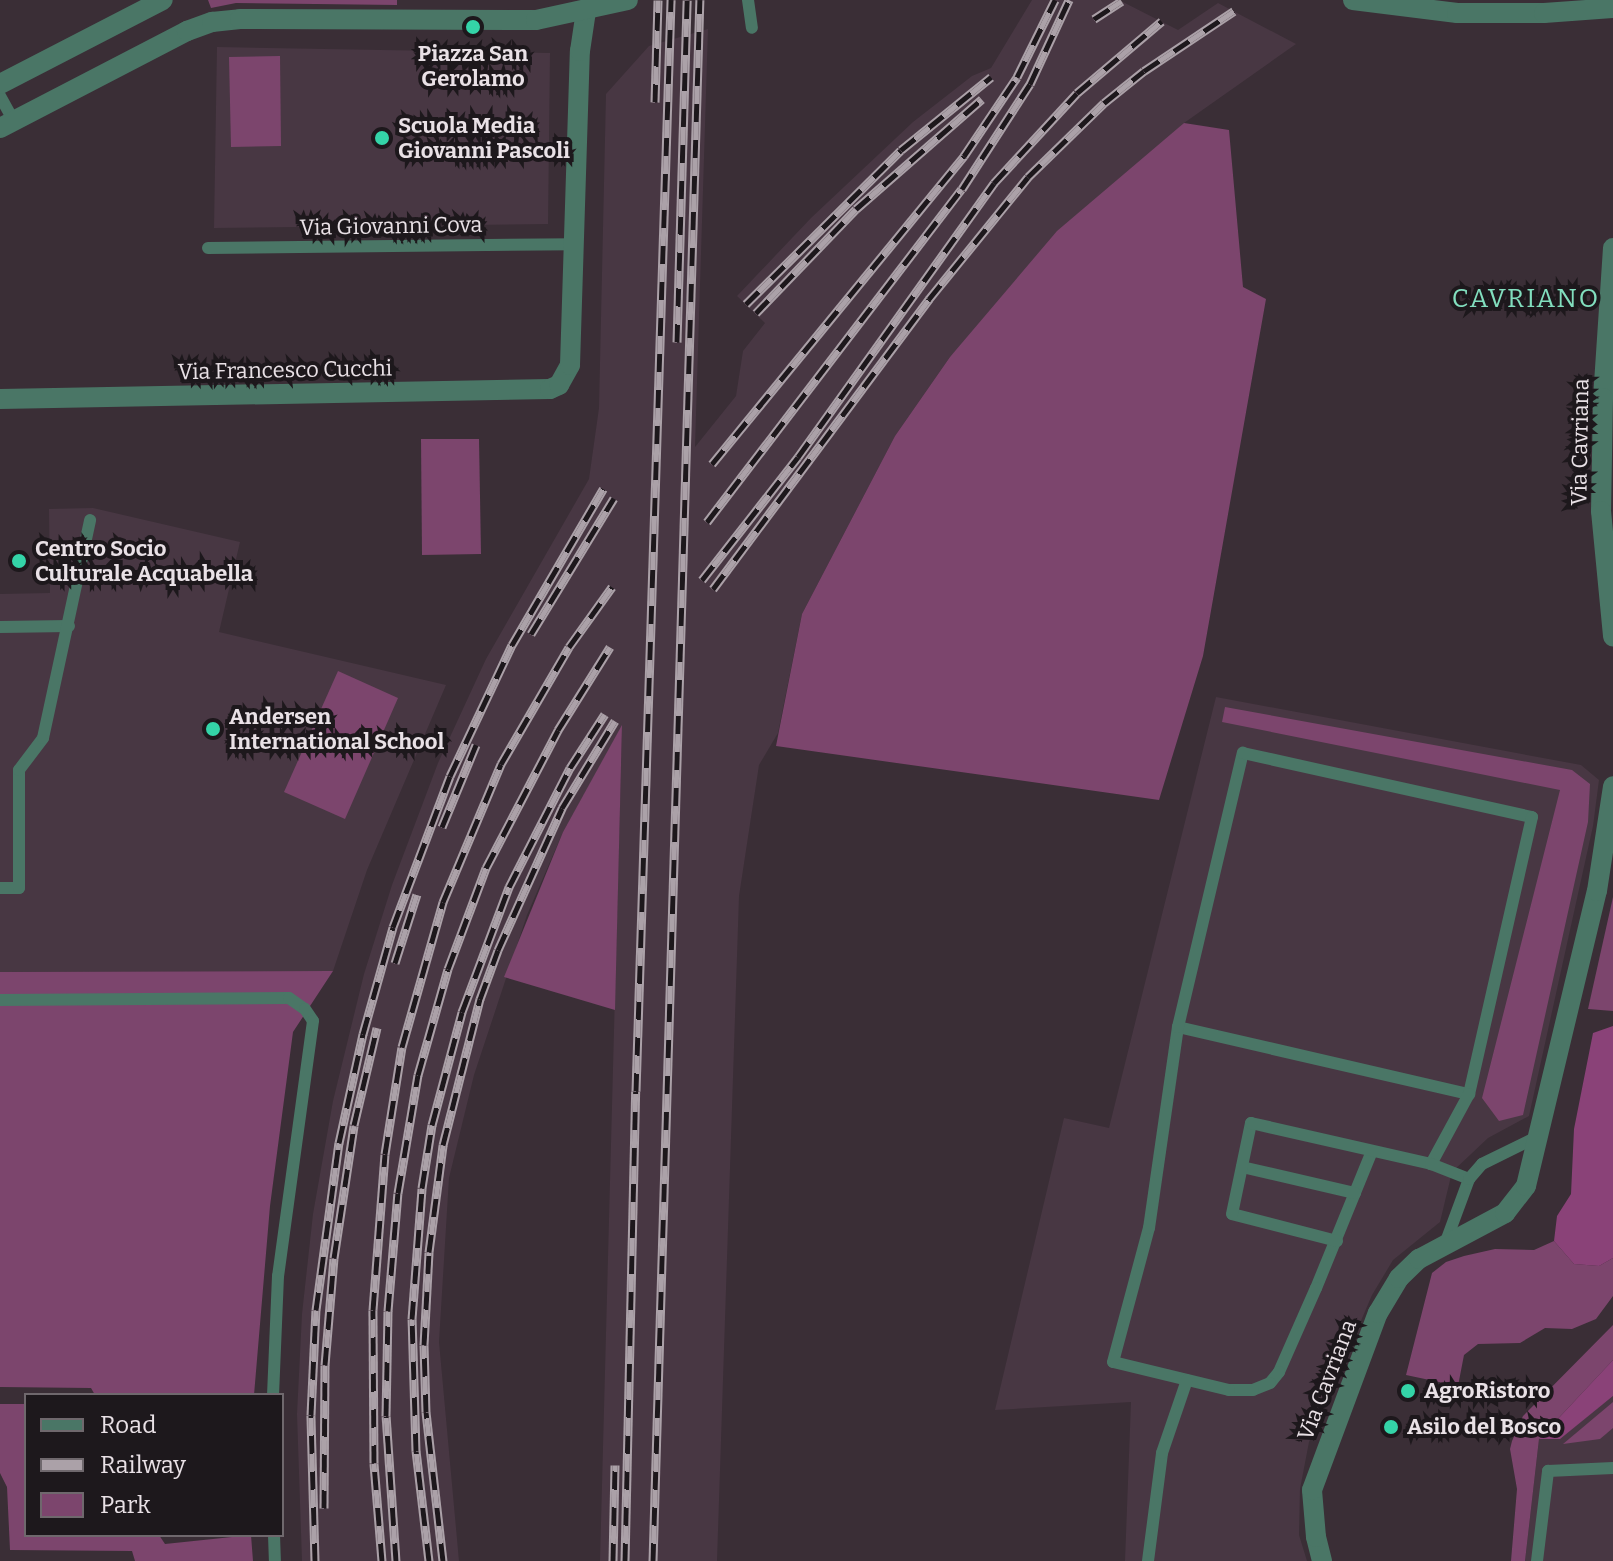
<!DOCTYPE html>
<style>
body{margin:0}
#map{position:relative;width:1613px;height:1561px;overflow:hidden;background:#3a2e36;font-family:Bitter,serif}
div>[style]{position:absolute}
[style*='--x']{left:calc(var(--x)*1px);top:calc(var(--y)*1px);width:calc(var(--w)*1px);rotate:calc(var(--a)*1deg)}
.built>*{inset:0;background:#483743}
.green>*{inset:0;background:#7c456d}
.forest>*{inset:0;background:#8a4278}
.service>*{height:12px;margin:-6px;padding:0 6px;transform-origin:6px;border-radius:6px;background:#4a7666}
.minor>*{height:20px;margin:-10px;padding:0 10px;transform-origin:10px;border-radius:10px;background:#4a7666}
.tertiary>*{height:20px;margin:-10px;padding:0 10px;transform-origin:10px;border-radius:10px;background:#4a7666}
.rail>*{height:9px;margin-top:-4.5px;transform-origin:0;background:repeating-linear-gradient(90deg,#1d181c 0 18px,#aba1a8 0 36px);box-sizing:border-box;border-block:2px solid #aba1a8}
.dots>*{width:22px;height:22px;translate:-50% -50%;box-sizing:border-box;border:4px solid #1d181c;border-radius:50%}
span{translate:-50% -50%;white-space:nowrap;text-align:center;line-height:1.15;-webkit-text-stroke:8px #1d181c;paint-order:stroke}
.poi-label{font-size:22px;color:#e9e1e6;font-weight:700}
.left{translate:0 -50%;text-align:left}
.street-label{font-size:22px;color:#e9e1e6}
.quarter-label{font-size:26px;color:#82debe;letter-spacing:2px}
.legend{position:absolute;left:24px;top:1393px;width:260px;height:144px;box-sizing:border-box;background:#1d181c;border:2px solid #6f686d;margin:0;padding:10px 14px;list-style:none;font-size:24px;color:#e9e1e6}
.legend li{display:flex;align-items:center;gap:16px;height:40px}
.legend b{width:40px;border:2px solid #6f686d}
</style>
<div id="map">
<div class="built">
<div style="clip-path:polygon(1032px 0,1119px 0,1178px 30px,1218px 3px,1296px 44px,1184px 123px,950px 357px,895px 436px,802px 614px,778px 733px,759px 765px,739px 896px,717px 1561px,600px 1561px,622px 727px,563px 832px,527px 915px,474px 1075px,449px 1178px,439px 1342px,459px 1561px,302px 1561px,297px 1414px,302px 1314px,313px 1214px,333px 1101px,364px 974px,392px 885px,438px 763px,486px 659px,589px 479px,599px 408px,606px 94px,649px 46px,708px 29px,695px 447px,736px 396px,743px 351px,765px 323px,737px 296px,811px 218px,913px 122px,972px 76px,991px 68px)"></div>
<div style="clip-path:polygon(217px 47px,550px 53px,548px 224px,214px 228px)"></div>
<div style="clip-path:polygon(93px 508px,240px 542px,219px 632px,446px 685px,367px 870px,333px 971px,0 972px,0 594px,50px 593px,49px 509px)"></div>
<div style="clip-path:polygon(1216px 697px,1581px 765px,1599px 780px,1593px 826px,1529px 1116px,1488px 1138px,1452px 1172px,1440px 1222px,1393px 1260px,1372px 1295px,1309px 1442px,1300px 1489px,1299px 1535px,1307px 1561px,1125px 1561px,1131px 1402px,995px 1410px,1064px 1118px,1109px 1128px)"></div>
<div style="clip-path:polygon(1613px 1396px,1613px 1561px,1525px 1561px,1539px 1439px,1560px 1438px)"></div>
</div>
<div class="green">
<div style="clip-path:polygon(208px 0,397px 0,397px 5px,236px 3px,211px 8px)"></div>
<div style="clip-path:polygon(280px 56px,281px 146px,231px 147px,229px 57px)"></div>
<div style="clip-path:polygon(1184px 123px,1229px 130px,1243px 287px,1266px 299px,1203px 656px,1159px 800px,776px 746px,802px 614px,895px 436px,950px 357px,1057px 231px)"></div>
<div style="clip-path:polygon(421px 439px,479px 439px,481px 554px,422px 555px)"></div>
<div style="clip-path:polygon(338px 671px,398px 698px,345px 819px,284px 792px)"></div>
<div style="clip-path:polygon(1225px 707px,1572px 770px,1590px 784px,1588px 822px,1523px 1115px,1499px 1121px,1482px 1098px,1560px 790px,1222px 722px)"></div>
<div style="clip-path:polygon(622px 725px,615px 1010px,504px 977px,563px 832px)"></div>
<div style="clip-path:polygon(1613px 897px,1613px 1011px,1588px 1009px)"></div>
<div style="clip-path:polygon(333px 971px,293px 1032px,270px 1206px,254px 1395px,95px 1395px,91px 1388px,0 1387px,0 972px)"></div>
<div style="clip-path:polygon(1554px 1241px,1574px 1264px,1599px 1266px,1613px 1258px,1613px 1296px,1596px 1319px,1572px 1329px,1545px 1328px,1520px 1343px,1478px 1344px,1464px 1355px,1458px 1386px,1406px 1375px,1432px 1273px,1446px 1262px,1464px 1256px,1495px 1249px,1534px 1250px)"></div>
<div style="clip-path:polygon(1613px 1325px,1613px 1360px,1539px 1439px,1525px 1561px,1511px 1561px,1517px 1489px,1510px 1449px,1512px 1441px,1523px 1416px)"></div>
<div style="clip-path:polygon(1613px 1402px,1613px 1428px,1600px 1439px,1563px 1444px)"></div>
<div style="clip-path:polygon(0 1404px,26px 1404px,26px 1535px,159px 1535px,165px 1544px,251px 1535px,253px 1561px,135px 1561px,132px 1551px,10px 1550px,7px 1487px,0 1473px)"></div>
</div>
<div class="forest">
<div style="clip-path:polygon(1613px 1026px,1613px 1258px,1599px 1266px,1574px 1264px,1554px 1241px,1557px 1216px,1571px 1194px,1574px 1129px,1593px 1033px)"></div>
<div style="clip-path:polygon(1613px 1360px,1613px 1396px,1560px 1439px,1539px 1439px)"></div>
</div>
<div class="service">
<div style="--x:748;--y:0;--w:28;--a:82"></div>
<div style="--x:0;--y:96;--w:29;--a:61"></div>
<div style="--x:208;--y:248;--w:366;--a:-0.6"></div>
<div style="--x:0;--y:627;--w:69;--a:-0.8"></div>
<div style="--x:0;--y:888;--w:19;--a:0"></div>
<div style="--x:19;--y:888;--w:118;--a:-90"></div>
<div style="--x:19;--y:770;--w:40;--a:-53"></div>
<div style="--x:43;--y:738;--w:223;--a:-77.8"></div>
<div style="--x:0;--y:1000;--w:289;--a:-0.4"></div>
<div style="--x:289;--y:998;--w:19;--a:35"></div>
<div style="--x:305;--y:1009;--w:14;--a:56"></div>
<div style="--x:313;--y:1021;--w:257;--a:97.8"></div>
<div style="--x:278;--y:1276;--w:119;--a:92.4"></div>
<div style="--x:1178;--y:1027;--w:299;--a:13"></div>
<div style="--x:1372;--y:1151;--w:148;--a:112.2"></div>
<div style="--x:1316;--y:1288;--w:92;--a:113.8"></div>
<div style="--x:1279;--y:1372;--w:14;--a:129"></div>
<div style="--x:1270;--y:1383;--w:18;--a:158"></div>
<div style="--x:1253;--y:1390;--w:24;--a:180"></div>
<div style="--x:1229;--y:1390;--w:119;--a:-166.4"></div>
<div style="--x:1113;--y:1362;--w:139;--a:-75"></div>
<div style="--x:1149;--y:1228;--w:203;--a:-81.8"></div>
<div style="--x:1178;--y:1027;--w:282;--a:-76.7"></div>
<div style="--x:1243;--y:753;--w:296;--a:12.5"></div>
<div style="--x:1532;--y:817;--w:284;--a:102.8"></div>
<div style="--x:1469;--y:1094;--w:80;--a:118.5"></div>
<div style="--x:1242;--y:1167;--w:116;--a:13"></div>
<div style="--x:1337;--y:1241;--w:108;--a:-165.6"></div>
<div style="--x:1232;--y:1214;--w:93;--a:-78.2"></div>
<div style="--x:1251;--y:1123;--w:185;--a:12.8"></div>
<div style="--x:1431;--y:1164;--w:41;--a:21.5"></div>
<div style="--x:1445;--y:1244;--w:69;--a:-69.7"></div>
<div style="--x:1469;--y:1179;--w:20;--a:-49"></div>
<div style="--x:1482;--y:1164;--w:64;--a:-26.2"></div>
<div style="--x:274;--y:1535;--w:26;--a:88"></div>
<div style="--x:1148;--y:1561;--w:109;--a:-82.6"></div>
<div style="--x:1162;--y:1453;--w:77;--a:-71.1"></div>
<div style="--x:1537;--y:1561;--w:91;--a:-83"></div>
<div style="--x:1548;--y:1471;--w:65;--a:-2.6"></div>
</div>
<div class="minor">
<div style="--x:1613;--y:248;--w:150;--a:93.8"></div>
<div style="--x:1603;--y:398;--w:113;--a:91"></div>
<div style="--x:1601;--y:511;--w:126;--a:84.5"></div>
<div style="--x:0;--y:399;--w:550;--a:-1.04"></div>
<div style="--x:550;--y:389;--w:10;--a:-24"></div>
<div style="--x:559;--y:385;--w:23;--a:-61"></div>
<div style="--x:570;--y:365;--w:314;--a:-88.2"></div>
<div style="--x:580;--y:51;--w:40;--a:-81.5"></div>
<div style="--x:1322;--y:1561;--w:25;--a:-104"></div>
<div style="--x:1316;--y:1537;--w:47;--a:-94.9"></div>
<div style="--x:1312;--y:1490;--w:189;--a:-69.6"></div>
<div style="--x:1378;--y:1313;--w:41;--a:-59"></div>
<div style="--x:1399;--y:1278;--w:28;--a:-44"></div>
<div style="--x:1419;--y:1259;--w:98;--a:-28.1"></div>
<div style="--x:1505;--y:1213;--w:34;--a:-52"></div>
<div style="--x:1526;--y:1186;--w:303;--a:-76.5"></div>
<div style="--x:1597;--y:891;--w:106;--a:-81.3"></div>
</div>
<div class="tertiary">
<div style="--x:1353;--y:0;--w:105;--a:7.1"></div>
<div style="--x:1457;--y:13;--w:87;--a:0"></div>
<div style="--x:1544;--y:13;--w:69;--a:-4.1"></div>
<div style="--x:0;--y:84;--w:183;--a:-27.3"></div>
<div style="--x:0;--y:128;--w:211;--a:-27.4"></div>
<div style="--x:187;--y:31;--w:27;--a:-20"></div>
<div style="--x:212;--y:22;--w:28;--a:-6"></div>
<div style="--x:240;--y:19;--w:296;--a:0.2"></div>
<div style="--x:536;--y:20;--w:94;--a:-12.3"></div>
</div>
<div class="rail">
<div style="--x:1094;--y:19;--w:33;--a:-33"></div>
<div style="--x:655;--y:102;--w:102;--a:-88.3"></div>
<div style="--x:746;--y:304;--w:218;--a:-44.8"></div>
<div style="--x:901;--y:150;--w:116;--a:-39"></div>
<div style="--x:756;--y:313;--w:144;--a:-46.1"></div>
<div style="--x:856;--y:209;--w:167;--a:-41.1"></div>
<div style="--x:677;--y:342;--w:342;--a:-88.3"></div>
<div style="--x:712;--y:464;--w:398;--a:-50.7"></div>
<div style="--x:964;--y:156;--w:95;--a:-56.1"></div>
<div style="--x:1017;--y:77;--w:86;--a:-63.7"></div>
<div style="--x:707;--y:522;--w:419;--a:-52.6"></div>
<div style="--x:962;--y:189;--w:125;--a:-57.1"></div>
<div style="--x:1030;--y:84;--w:93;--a:-65.1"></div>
<div style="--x:702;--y:580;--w:156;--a:-52"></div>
<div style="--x:798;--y:457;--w:337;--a:-54.4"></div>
<div style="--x:994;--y:183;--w:122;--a:-47.3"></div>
<div style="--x:1077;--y:93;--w:111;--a:-40.3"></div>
<div style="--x:713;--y:589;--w:362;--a:-53.3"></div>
<div style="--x:929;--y:299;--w:157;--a:-50.9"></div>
<div style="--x:1028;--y:177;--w:106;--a:-44.2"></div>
<div style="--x:1104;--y:103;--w:51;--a:-38.7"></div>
<div style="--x:1144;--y:71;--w:108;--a:-33.7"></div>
<div style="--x:531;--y:634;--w:159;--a:-58.6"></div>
<div style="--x:442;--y:827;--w:89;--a:-67.5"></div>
<div style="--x:395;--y:963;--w:72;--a:-72.3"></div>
<div style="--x:324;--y:1508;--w:143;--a:-89.6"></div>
<div style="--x:325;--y:1365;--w:107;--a:-85.2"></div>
<div style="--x:334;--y:1258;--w:134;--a:-81.4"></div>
<div style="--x:354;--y:1125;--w:100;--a:-76.7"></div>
<div style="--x:315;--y:1561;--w:146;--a:-91.6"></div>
<div style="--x:311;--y:1415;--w:105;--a:-87.3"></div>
<div style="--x:316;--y:1310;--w:169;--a:-82.2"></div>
<div style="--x:339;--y:1143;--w:112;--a:-77.6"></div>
<div style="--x:363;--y:1034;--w:111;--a:-74.3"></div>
<div style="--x:393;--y:927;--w:161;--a:-69.3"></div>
<div style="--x:450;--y:776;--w:145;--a:-64.7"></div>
<div style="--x:512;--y:645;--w:181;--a:-59.7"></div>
<div style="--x:382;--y:1561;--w:98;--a:-94.7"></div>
<div style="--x:374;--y:1463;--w:153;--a:-90.4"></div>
<div style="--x:373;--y:1310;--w:156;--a:-85.6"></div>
<div style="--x:385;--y:1154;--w:108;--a:-81"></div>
<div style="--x:402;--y:1047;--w:151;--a:-74.2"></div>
<div style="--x:443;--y:902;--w:150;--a:-67.2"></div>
<div style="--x:501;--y:764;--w:135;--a:-59.8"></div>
<div style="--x:569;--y:647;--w:74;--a:-54.4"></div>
<div style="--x:396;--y:1561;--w:145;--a:-93.9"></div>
<div style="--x:386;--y:1416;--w:105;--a:-88.9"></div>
<div style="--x:388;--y:1311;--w:118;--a:-85.2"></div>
<div style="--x:398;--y:1193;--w:120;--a:-80.4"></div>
<div style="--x:418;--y:1075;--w:110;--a:-74.2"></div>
<div style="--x:448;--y:969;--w:108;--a:-69.4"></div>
<div style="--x:486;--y:868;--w:156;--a:-62.4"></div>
<div style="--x:558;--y:730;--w:98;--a:-57.9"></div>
<div style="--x:429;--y:1561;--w:111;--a:-96.7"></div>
<div style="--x:416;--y:1451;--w:132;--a:-91.7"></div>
<div style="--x:412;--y:1319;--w:131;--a:-85.6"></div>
<div style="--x:422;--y:1188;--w:64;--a:-81"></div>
<div style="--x:432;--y:1125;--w:117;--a:-75.1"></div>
<div style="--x:462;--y:1012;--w:134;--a:-69.4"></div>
<div style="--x:509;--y:887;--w:134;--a:-62.9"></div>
<div style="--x:570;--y:768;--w:64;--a:-57.1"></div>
<div style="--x:443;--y:1561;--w:150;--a:-96.5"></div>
<div style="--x:426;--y:1412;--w:67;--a:-91.7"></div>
<div style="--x:424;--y:1345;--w:93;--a:-86.9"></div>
<div style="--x:429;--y:1252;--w:108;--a:-82.5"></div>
<div style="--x:443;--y:1145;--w:151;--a:-75.8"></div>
<div style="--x:480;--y:999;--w:52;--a:-69.8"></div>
<div style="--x:498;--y:950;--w:156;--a:-65.7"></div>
<div style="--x:562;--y:808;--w:102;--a:-58.7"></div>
<div style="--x:613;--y:1561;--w:96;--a:-88.8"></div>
<div style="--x:625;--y:1561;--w:470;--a:-88.7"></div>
<div style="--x:636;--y:1091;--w:1092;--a:-88.16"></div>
<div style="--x:653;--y:1561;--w:1562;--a:-88.28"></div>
</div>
<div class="dots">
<div style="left:473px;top:27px;background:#34d4a8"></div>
<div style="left:382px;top:138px;background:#34d4a8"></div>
<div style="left:19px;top:561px;background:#34d4a8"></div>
<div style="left:213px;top:729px;background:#34d4a8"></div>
<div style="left:1408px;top:1391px;background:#34d4a8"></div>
<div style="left:1391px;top:1427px;background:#34d4a8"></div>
</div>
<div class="poi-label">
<span style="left:473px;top:66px">Piazza San<br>Gerolamo</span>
<span class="left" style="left:398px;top:138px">Scuola Media<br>Giovanni Pascoli</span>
<span class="left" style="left:35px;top:561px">Centro Socio<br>Culturale Acquabella</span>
<span class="left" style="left:229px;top:729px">Andersen<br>International School</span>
<span class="left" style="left:1424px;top:1391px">AgroRistoro</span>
<span class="left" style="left:1407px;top:1427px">Asilo del Bosco</span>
</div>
<div class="street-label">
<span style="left:391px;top:226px;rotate:-1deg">Via Giovanni Cova</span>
<span style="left:285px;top:370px;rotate:-1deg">Via Francesco Cucchi</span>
<span style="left:1580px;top:442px;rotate:-89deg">Via Cavriana</span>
<span style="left:1327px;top:1380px;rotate:-69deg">Via Cavriana</span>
</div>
<div class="quarter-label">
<span style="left:1526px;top:299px">CAVRIANO</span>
</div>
<ul class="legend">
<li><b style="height:10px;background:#4a7666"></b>Road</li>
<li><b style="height:10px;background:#aba1a8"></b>Railway</li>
<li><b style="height:22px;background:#7c456d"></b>Park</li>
</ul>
</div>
